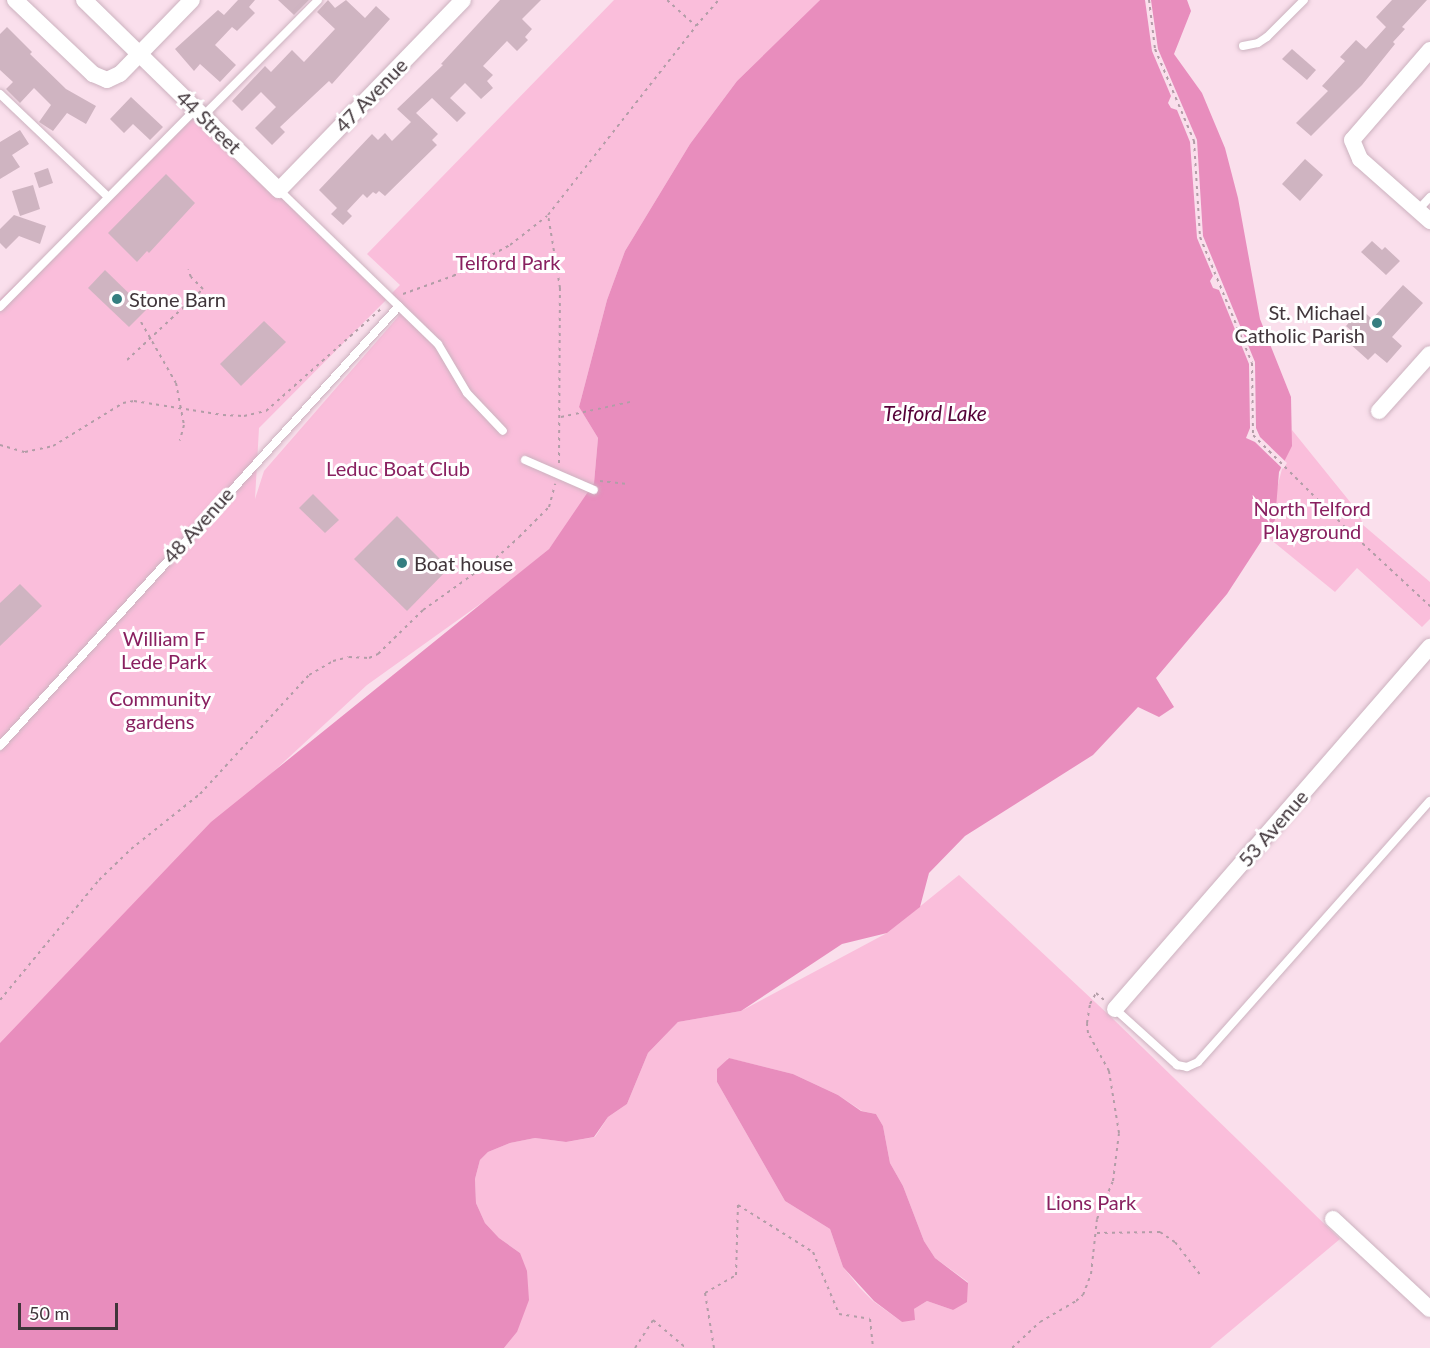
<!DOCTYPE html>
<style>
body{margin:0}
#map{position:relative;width:1430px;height:1348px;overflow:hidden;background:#fadfec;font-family:Lato,sans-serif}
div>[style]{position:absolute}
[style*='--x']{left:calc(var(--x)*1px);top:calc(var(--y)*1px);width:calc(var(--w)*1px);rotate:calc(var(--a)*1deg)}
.green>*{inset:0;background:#fabedb}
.water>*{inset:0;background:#e88dbd}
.pier>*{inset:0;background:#fadfec}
.building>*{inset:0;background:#cfb4c1}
.path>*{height:2px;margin-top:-1px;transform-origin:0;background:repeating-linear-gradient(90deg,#b29da7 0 3px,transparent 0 7.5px)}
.roads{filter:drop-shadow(0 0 2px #ccb2bf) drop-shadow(0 0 2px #ccb2bf)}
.service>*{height:8px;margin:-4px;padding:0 4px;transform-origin:4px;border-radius:4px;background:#fff}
.minor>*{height:16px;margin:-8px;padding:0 8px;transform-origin:8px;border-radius:8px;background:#fff}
.dots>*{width:16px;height:16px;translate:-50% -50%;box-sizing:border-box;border:3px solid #fff;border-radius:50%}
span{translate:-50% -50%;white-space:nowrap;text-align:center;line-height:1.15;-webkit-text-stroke:6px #fff;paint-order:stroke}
.street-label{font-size:20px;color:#40353a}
.park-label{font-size:20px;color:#892060}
.poi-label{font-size:20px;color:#40353a}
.left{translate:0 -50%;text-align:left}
.right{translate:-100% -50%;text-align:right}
.water-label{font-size:21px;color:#560239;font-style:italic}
.scale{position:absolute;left:18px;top:1303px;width:100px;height:27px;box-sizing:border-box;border:3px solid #40353a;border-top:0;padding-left:8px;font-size:18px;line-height:21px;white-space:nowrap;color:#40353a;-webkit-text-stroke:4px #fff;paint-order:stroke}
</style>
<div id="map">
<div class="green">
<div style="clip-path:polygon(evenodd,614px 0,820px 0,737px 81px,690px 144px,625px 251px,607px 300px,579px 407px,598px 438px,594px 483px,589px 494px,549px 549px,497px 592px,367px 685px,151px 885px,0 1056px,0 299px,205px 107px,389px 296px,400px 285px,367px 254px,614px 0,389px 297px,403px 311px,264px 471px,255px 499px,259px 428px,389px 297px)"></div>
<div style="clip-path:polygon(1292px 430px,1359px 513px,1363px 525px,1430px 582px,1430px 619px,1422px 627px,1357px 568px,1335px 592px,1265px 535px)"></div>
<div style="clip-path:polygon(evenodd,959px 875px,1111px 1017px,1340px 1239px,1210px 1348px,504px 1348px,517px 1332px,520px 1253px,499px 1238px,485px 1223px,476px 1203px,475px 1179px,480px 1160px,488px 1152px,510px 1143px,535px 1138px,566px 1142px,595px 1137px,608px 1117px,627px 1104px,648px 1053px,678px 1022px,741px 1011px,887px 933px,959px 875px,728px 1058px,793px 1074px,838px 1095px,862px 1111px,876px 1114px,883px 1126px,890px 1163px,903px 1186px,924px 1241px,935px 1258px,968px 1282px,953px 1310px,927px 1301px,914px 1309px,902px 1322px,873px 1301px,860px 1288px,843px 1267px,830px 1229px,785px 1201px,717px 1082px,728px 1058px)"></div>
</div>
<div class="water">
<div style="clip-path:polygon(820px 0,1187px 0,1191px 11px,1174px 54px,1202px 93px,1225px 148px,1238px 198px,1260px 319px,1291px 397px,1292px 446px,1279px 472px,1275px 520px,1227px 594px,1156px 678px,1174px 707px,1159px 717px,1138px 707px,1093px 755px,965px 836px,929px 873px,920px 907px,887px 933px,842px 944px,741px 1011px,678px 1022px,648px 1053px,627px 1104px,608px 1117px,594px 1137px,566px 1142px,535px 1138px,510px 1143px,488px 1152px,480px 1160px,475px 1179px,476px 1203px,485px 1223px,499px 1238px,520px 1253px,527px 1271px,529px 1300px,517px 1332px,504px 1348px,0 1348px,0 1043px,211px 822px,549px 549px,594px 483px,598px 438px,579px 407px,607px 300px,625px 251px,690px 144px,737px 81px)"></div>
<div style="clip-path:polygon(729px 1058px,793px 1074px,838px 1095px,861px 1111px,876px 1114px,883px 1126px,890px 1163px,903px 1186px,924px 1241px,935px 1258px,968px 1283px,967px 1302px,953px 1310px,927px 1301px,914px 1309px,915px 1320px,902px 1322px,874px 1301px,843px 1267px,830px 1229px,785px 1201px,717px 1082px,717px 1069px)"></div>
</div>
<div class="pier">
<div style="clip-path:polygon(1145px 0,1151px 0,1158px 49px,1197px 140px,1203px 236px,1255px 362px,1256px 428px,1260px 437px,1287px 463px,1283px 469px,1255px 442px,1246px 438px,1250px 428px,1249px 364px,1219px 290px,1213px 288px,1210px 281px,1213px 276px,1197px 238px,1190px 142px,1177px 110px,1171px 108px,1168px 103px,1171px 96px,1152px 51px)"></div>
</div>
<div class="building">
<div style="clip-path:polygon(238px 0,255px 0,249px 7px,255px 13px,237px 31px,232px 27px,215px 45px,236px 65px,220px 82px,200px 64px,194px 71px,175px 49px,218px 10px,224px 15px)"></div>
<div style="clip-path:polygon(278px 0,309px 0,294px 15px)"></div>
<div style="clip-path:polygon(328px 0,335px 8px,346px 0,365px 18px,376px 6px,390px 19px,332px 84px,329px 81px,280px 127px,285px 132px,272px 145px,255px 128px,276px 107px,261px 92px,242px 111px,232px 101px,265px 66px,271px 72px,292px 50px,304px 62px,335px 29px,317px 12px)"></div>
<div style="clip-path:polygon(500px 0,541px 0,522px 19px,532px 29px,525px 37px,528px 40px,517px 51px,507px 41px,483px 66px,493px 75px,487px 81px,493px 88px,481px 99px,465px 83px,450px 98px,466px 113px,457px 122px,432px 98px,416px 113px,438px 134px,432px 140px,437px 145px,385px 196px,379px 191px,376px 194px,373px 192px,367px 198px,363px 194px,347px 211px,352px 216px,343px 225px,331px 214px,337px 208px,319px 190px,372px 134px,378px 140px,385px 133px,392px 141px,411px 122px,397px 109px,443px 65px,441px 64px)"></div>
<div style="clip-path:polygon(1392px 0,1427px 0,1402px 27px,1405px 29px,1393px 42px,1395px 44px,1362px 85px,1311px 136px,1296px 123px,1328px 91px,1322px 86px,1345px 61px,1340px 57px,1356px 40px,1366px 49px,1386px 27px,1376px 17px)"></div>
<div style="clip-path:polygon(7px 27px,32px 52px,30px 54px,66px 89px,96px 106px,86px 124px,67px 113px,53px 131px,39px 122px,51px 105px,34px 88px,20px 103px,6px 89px,13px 82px,0 70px,0 34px)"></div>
<div style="clip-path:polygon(1292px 49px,1316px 70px,1307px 80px,1282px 59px)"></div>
<div style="clip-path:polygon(131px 97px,163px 127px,150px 140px,133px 124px,124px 133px,110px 119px)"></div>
<div style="clip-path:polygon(20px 130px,29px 144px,12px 155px,20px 167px,0 179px,0 142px)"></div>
<div style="clip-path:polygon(1305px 159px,1323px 175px,1300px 201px,1282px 184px)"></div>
<div style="clip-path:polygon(48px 168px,53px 183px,39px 188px,34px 173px)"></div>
<div style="clip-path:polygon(166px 174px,195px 203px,149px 253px,147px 251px,137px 262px,108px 233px)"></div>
<div style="clip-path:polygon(33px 185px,40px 209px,20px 216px,12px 191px)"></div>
<div style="clip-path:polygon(14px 215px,46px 226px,40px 244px,19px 236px,6px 249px,0 243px,0 229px)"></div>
<div style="clip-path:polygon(1372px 241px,1382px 250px,1385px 247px,1400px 261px,1386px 275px,1361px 252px)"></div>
<div style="clip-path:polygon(105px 270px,146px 310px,129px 327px,88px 288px)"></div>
<div style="clip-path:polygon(1403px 285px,1423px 303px,1392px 337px,1402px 346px,1387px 363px,1375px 353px,1368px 360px,1349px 343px,1356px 335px,1346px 326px,1361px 309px,1372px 319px)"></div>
<div style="clip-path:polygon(264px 321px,286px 342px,241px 386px,220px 364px)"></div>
<div style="clip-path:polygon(313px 494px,339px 520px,325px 533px,299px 508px)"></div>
<div style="clip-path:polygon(397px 516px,449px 568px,407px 611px,354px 559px)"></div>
<div style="clip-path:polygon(20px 584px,42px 606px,0 646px,0 603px)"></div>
</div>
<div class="path">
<div style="--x:667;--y:0;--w:39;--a:42"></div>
<div style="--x:1149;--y:0;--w:49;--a:83"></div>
<div style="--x:1155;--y:49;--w:100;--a:67"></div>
<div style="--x:1194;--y:141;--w:96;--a:86.4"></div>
<div style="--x:1200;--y:237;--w:136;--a:67.6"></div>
<div style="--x:1252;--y:363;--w:72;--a:89.2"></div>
<div style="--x:1253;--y:435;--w:132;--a:45"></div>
<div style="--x:1346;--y:528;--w:115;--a:42.9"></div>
<div style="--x:403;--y:294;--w:53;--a:-19.8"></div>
<div style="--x:453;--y:276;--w:65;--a:-28.5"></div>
<div style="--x:510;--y:245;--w:47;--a:-38.1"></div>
<div style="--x:141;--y:322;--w:70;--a:60.2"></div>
<div style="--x:176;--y:383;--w:43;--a:79.2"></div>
<div style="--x:184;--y:425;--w:16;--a:105"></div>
<div style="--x:127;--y:360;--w:104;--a:-43.1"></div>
<div style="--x:203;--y:289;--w:17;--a:-135"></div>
<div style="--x:191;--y:277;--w:8;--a:-113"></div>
<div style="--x:561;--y:417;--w:71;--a:-12.3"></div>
<div style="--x:0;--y:445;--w:26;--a:16"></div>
<div style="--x:25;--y:452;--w:29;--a:-12"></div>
<div style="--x:53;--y:446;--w:82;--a:-31.6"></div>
<div style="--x:123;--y:403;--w:11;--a:-10"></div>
<div style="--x:134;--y:401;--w:90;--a:8.9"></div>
<div style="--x:223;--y:415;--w:21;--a:3"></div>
<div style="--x:244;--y:416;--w:23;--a:-13"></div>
<div style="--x:266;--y:411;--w:157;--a:-41.6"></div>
<div style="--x:559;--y:463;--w:175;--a:-89.7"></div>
<div style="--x:560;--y:288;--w:74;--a:-99.3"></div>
<div style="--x:548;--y:215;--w:240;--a:-51.9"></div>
<div style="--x:696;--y:26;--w:35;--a:-49"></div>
<div style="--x:600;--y:481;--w:30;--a:6"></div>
<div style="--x:0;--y:1000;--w:156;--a:-50.5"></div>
<div style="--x:99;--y:880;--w:45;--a:-44.1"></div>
<div style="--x:131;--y:849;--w:88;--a:-38.6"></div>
<div style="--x:200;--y:794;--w:161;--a:-47.5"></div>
<div style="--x:309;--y:675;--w:28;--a:-30"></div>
<div style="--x:333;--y:661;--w:16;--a:-14"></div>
<div style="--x:349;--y:657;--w:20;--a:3"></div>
<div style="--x:369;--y:658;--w:10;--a:-24"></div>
<div style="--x:378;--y:654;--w:63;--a:-44.4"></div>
<div style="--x:423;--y:610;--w:90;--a:-35.5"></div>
<div style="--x:496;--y:558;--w:31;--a:-42"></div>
<div style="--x:519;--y:537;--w:42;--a:-45"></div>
<div style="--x:549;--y:507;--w:24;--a:-75"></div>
<div style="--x:1097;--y:1233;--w:63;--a:-0.9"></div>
<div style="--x:1160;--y:1232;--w:18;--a:34"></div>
<div style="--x:1175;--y:1242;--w:44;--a:52.4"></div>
<div style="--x:635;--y:1348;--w:33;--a:-57"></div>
<div style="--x:653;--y:1320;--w:43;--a:40.3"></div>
<div style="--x:714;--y:1348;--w:56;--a:-99.3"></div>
<div style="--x:705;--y:1293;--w:36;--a:-30"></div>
<div style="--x:736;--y:1275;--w:70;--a:-88.4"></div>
<div style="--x:738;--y:1205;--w:89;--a:32.1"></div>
<div style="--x:813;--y:1252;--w:67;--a:67.2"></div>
<div style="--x:839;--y:1314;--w:31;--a:9"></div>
<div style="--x:870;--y:1319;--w:29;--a:84"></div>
<div style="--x:1012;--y:1348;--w:38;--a:-43"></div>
<div style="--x:1040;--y:1322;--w:42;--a:-30.3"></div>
<div style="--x:1076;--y:1301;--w:9;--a:-41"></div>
<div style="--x:1083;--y:1295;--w:22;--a:-69"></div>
<div style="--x:1091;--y:1274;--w:55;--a:-83.8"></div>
<div style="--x:1097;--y:1219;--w:41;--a:-67.2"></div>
<div style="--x:1113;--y:1181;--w:48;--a:-82.9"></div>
<div style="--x:1119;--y:1133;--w:63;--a:-99.2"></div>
<div style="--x:1109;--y:1071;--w:43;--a:-118.9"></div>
<div style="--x:1088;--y:1033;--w:10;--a:-96"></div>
<div style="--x:1087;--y:1023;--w:19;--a:-81"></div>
<div style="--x:1090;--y:1004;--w:13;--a:-61"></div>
<div style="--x:1096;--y:993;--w:11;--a:41"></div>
</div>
<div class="roads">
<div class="service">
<div style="--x:1243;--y:46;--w:15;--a:-11"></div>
<div style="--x:1258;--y:43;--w:11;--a:-34"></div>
<div style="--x:1267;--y:37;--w:52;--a:-45"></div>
<div style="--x:0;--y:94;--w:149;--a:43.6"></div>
<div style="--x:203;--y:116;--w:163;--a:-45.2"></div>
<div style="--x:279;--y:190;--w:221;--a:44.1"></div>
<div style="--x:438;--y:344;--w:57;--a:59.4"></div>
<div style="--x:467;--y:393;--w:52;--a:46.5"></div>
<div style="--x:1418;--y:210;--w:18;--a:-47"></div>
<div style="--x:0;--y:307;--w:279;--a:-45.3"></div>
<div style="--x:525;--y:460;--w:75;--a:23.5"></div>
<div style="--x:0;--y:746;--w:594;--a:-47.8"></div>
<div style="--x:1115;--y:1009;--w:84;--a:42.1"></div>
<div style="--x:1177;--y:1065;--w:10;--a:11"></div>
<div style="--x:1187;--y:1067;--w:12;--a:-24"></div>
<div style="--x:1198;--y:1062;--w:349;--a:-48.4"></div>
</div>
<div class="minor">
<div style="--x:15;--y:0;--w:108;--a:43.5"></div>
<div style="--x:93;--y:74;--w:15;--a:23"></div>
<div style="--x:107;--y:80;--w:14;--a:-25"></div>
<div style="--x:120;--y:74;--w:103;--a:-45.8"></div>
<div style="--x:84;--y:0;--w:272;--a:44.3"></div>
<div style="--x:279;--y:190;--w:264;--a:-45.9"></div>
<div style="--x:1430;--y:50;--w:119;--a:130.9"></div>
<div style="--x:1352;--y:140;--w:21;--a:67"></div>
<div style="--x:1360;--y:159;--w:94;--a:41.5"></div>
<div style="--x:1379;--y:411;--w:76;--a:-48.2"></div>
<div style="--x:1115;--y:1009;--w:480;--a:-49"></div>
<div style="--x:1333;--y:1219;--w:132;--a:42.9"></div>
</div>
</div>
<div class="dots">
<div style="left:117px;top:299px;background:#357e80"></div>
<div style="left:1377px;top:323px;background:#357e80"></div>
<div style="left:402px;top:563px;background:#357e80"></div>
</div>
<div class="street-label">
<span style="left:371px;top:95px;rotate:-46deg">47 Avenue</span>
<span style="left:209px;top:122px;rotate:44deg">44 Street</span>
<span style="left:198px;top:525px;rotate:-48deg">48 Avenue</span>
<span style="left:1273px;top:828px;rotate:-49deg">53 Avenue</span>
</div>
<div class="park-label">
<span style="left:508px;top:262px">Telford Park</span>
<span style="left:398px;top:468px">Leduc Boat Club</span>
<span style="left:1312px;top:520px">North Telford<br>Playground</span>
<span style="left:164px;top:650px">William F<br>Lede Park</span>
<span style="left:160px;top:710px">Community<br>gardens</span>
<span style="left:1091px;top:1202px">Lions Park</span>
</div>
<div class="poi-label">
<span class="left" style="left:129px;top:299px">Stone Barn</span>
<span class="right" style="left:1365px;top:324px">St. Michael<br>Catholic Parish</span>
<span class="left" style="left:414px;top:563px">Boat house</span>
</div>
<div class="water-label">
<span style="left:935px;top:413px">Telford Lake</span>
</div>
<div class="scale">50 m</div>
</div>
